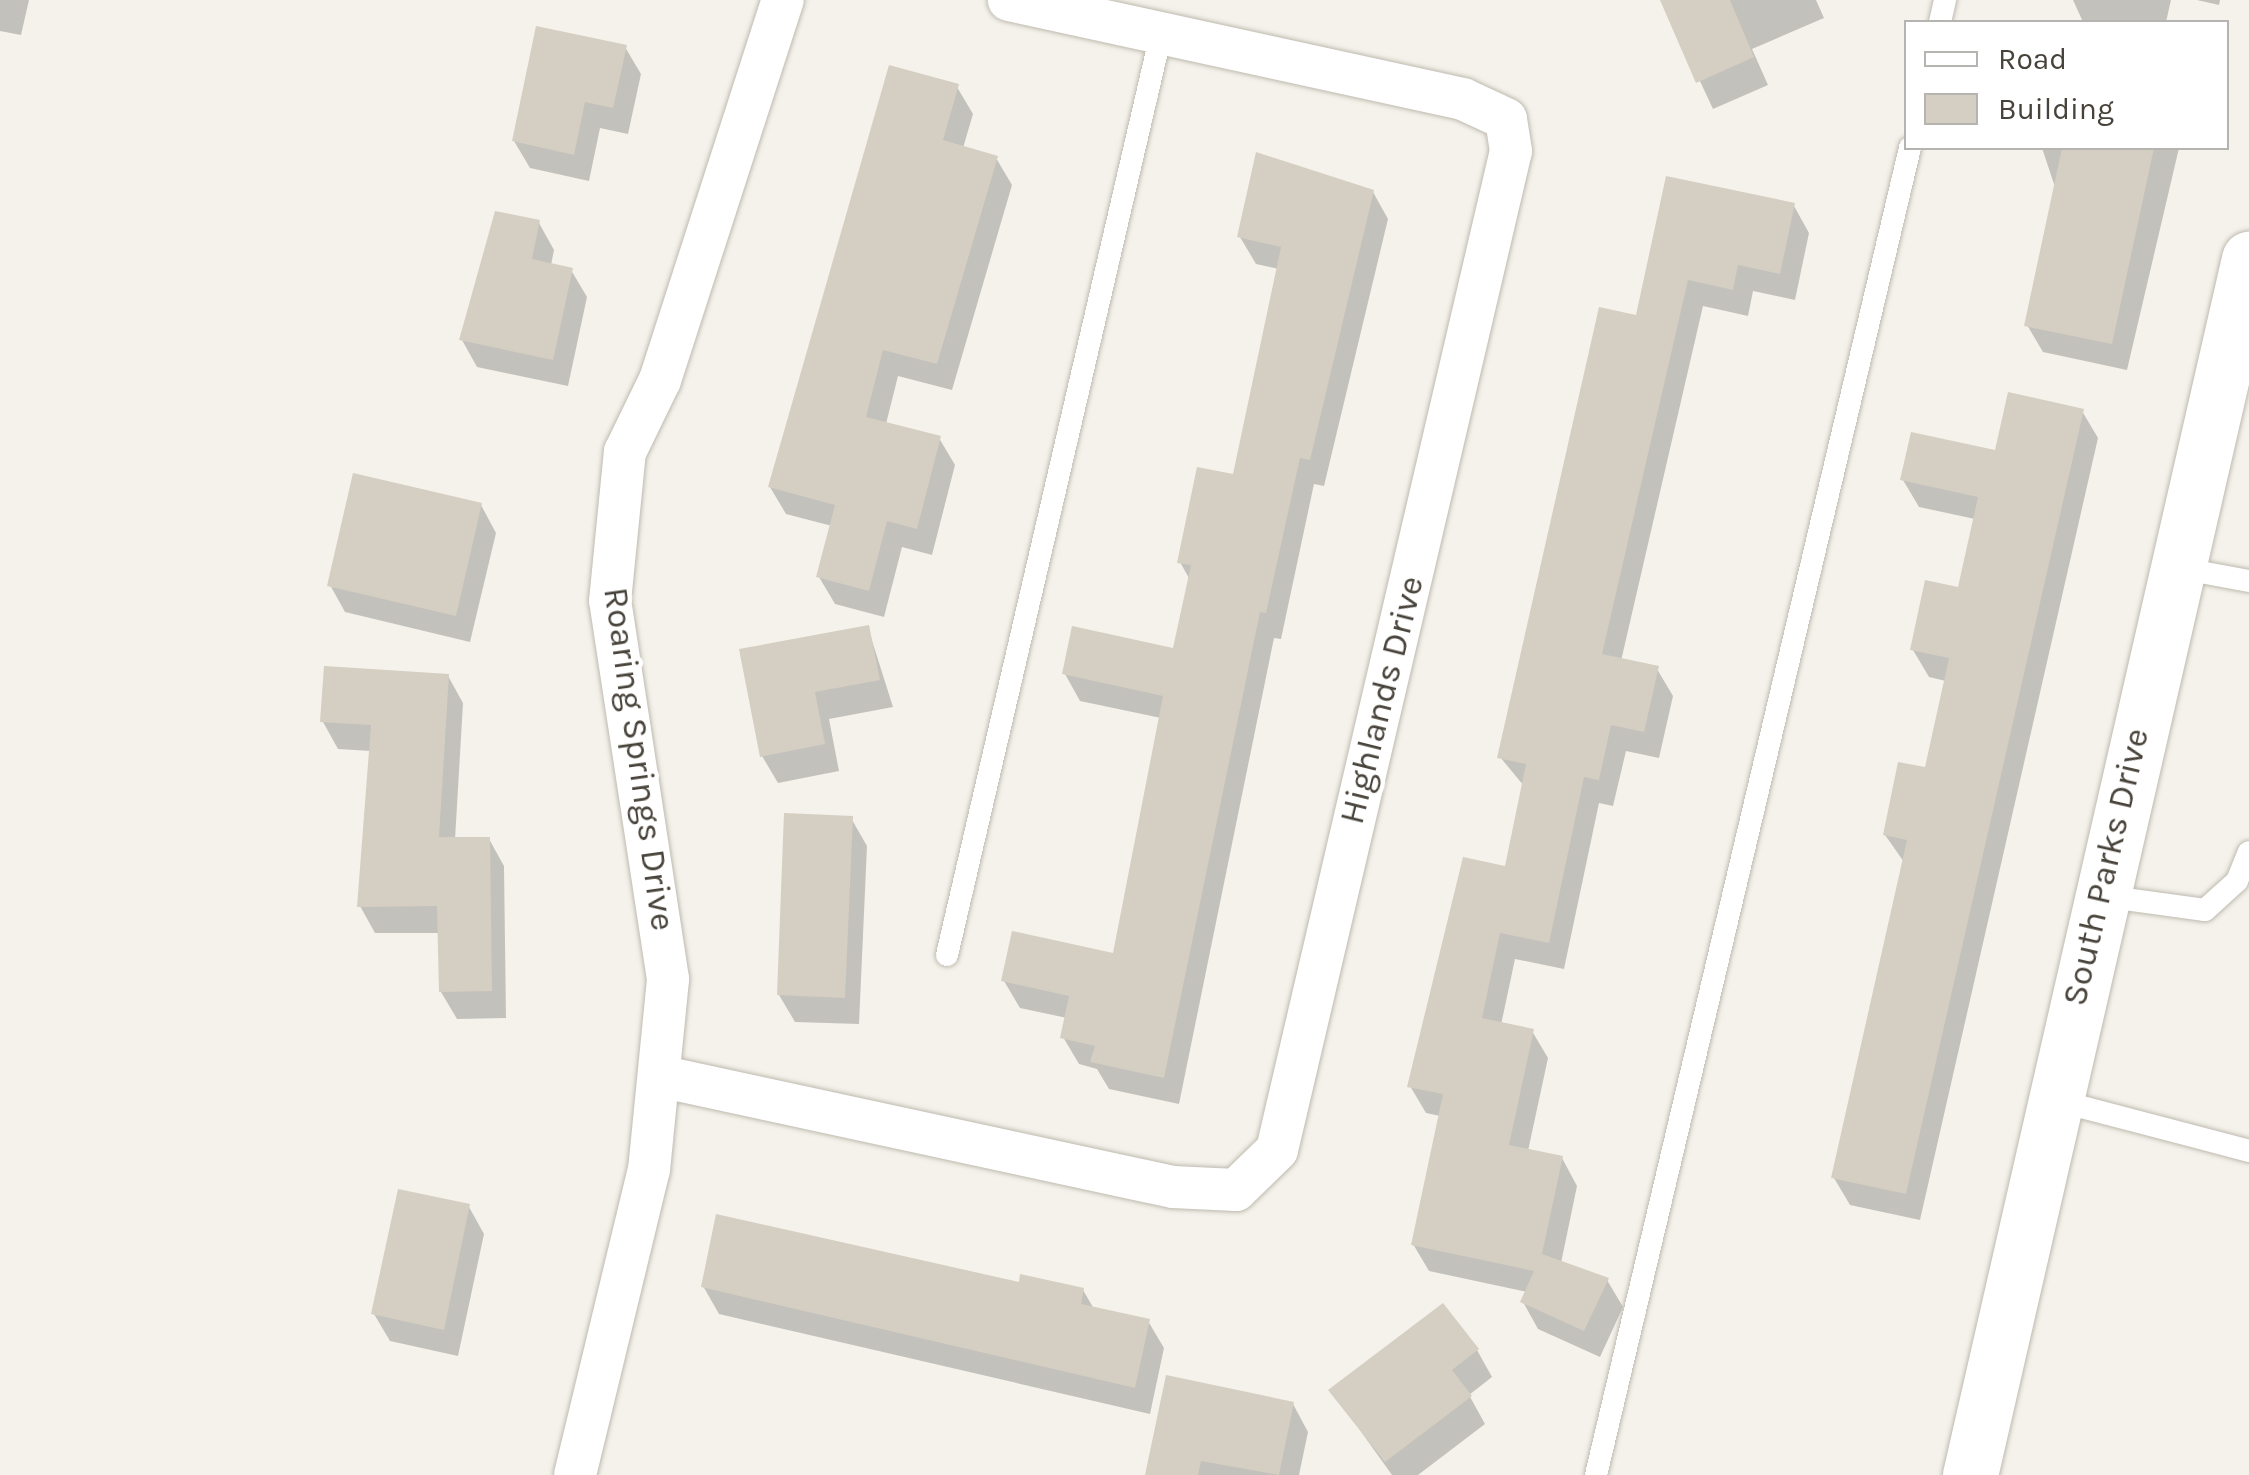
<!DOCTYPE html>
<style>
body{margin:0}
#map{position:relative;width:2249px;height:1475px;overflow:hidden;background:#f4f2eb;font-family:Karla,sans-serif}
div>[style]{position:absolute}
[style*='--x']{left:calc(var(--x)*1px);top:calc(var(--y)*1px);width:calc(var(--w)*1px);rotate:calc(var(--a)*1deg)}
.shadow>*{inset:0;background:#0003}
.building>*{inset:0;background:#d5cec2}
.roads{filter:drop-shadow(0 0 2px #bfbaaf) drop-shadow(0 0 2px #bfbaaf)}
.service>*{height:22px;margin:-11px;padding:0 11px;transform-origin:11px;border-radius:11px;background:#fff}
.minor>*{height:42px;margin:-21px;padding:0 21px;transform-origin:21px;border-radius:21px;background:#fff}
.tertiary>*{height:55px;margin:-27.5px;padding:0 27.5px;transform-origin:27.5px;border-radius:27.5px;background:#fff}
span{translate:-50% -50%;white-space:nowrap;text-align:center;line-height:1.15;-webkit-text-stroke:9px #fff;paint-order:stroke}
.street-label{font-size:35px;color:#48433a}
.legend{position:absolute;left:1904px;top:20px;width:325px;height:130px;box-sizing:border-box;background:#fff;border:2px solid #b6b4b0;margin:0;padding:12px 18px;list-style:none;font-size:30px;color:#48433a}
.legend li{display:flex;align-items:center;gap:20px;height:50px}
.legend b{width:50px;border:2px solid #b6b4b0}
</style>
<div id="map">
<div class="shadow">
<div style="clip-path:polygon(0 0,29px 0,21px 35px,0 31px)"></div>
<div style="clip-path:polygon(1662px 0,1816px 0,1824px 18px,1752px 49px,1768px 85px,1713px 109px)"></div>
<div style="clip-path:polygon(2073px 0,2171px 0,2166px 22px,2083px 22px)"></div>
<div style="clip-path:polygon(2197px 0,2220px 0,2219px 5px)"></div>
<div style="clip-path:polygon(625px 47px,641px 74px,628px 134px,600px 128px,589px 181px,530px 168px,514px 141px)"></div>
<div style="clip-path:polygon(957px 87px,973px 114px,963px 148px,996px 158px,1012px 185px,952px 390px,898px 376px,886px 424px,939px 438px,955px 465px,932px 555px,902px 547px,884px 617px,835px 604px,819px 577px,832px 526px,786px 514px,770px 487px)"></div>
<div style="clip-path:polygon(2042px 148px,2179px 148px,2127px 370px,2043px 352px,2027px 325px,2055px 187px)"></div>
<div style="clip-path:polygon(1668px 179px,1794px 206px,1809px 233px,1795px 300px,1753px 291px,1748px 316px,1703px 306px,1621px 661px,1657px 669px,1673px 696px,1659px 758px,1626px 751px,1613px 806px,1599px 803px,1564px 969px,1515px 959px,1501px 1025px,1532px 1031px,1548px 1058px,1528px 1151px,1562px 1158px,1577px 1186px,1561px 1263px,1607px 1280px,1623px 1307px,1600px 1357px,1538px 1329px,1523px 1302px,1527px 1292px,1429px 1271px,1413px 1244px,1440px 1116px,1426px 1113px,1410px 1086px,1507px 869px,1524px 786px,1500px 757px,1638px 318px)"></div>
<div style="clip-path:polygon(1373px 192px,1388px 219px,1324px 486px,1314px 484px,1281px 639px,1274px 638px,1179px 1104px,1109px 1089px,1097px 1069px,1079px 1064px,1063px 1037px,1067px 1018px,1020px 1008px,1004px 981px,1115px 956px,1161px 718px,1080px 701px,1065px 674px,1175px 651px,1190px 580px,1180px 562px,1235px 477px,1279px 269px,1256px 264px,1240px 237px)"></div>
<div style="clip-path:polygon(539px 223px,554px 250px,551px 265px,571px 270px,587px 297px,568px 386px,477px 367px,462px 340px)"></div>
<div style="clip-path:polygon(2082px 411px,2098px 438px,1920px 1220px,1850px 1205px,1834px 1178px,1904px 862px,1885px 835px,1927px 770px,1946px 681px,1929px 677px,1913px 650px,1960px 590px,1975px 519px,1919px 507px,1903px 480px,1997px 453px)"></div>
<div style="clip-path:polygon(481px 505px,496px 533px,470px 642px,345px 612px,330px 585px)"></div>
<div style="clip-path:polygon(868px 628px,893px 707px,829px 719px,839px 771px,778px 783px,762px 756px)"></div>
<div style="clip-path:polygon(448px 676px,463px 703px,455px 840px,489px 839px,504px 866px,506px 1018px,457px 1019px,441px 992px,440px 933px,375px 933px,360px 906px,371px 751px,338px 749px,323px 722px)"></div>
<div style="clip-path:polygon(851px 818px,867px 846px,859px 1024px,795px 1022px,779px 995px)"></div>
<div style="clip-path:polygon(469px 1207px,484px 1234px,458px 1356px,390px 1341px,374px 1314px)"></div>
<div style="clip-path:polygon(1021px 1285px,1083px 1290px,1094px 1309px,1148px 1321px,1164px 1348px,1150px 1414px,719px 1314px,703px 1286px)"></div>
<div style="clip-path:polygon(1477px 1350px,1492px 1377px,1469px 1395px,1485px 1424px,1418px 1475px,1392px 1475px,1332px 1391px)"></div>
<div style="clip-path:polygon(1293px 1404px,1308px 1432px,1299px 1475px,1148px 1475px)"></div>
</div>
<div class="building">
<div style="clip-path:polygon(1660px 0,1730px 0,1754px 57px,1696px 83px)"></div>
<div style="clip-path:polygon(536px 26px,627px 45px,613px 108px,585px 102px,574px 155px,512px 141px)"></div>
<div style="clip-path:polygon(889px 65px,959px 84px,943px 140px,998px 156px,937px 364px,883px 350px,866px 417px,941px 436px,917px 529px,887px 521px,869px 591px,816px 577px,835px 505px,768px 487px)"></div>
<div style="clip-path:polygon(2062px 148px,2154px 148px,2112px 344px,2024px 326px)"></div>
<div style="clip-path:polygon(1256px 152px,1374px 190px,1310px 460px,1300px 458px,1266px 613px,1260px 612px,1164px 1078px,1090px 1062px,1095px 1046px,1060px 1038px,1069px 996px,1001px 981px,1012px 931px,1113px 953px,1163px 696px,1062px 674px,1072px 626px,1173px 648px,1191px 565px,1177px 563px,1197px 467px,1233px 474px,1281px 247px,1237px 237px)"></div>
<div style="clip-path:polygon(1666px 176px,1795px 203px,1780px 274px,1738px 265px,1733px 290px,1688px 280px,1602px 654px,1659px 666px,1644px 732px,1611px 725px,1599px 780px,1584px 777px,1549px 943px,1500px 933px,1482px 1018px,1534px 1029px,1509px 1145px,1563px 1156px,1542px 1254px,1609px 1278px,1584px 1331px,1520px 1302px,1534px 1271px,1411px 1245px,1443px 1094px,1407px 1087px,1463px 857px,1505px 866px,1526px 764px,1497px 758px,1599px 307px,1636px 315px)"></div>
<div style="clip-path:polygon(495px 211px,540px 220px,532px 259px,573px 268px,553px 360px,459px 340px)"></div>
<div style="clip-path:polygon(2008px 392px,2084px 409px,1906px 1194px,1831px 1178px,1907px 840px,1883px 835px,1898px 762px,1925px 767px,1949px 658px,1910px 650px,1925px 580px,1958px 587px,1978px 497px,1900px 480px,1911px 432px,1995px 450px)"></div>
<div style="clip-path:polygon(353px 473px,482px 503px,456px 616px,327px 586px)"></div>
<div style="clip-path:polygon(869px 625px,880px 680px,815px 692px,825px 744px,760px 757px,739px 649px)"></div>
<div style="clip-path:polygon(324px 666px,449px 674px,439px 837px,490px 837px,492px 991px,439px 992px,437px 906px,357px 907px,371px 725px,320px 722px)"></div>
<div style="clip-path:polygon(784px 813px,853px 816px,845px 998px,777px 995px)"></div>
<div style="clip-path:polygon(398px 1189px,470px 1204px,444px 1330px,371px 1314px)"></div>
<div style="clip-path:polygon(716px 1214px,1019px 1282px,1020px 1274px,1084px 1288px,1081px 1304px,1150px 1319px,1135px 1388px,701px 1287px)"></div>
<div style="clip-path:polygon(1443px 1303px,1479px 1349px,1452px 1370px,1472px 1396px,1385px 1462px,1328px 1390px)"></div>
<div style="clip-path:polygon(1166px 1375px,1294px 1402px,1279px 1475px,1201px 1461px,1198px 1475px,1145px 1475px)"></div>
</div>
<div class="roads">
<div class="service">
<div style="--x:1940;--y:22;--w:23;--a:-77"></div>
<div style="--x:2179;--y:568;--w:71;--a:10.5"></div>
<div style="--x:2103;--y:896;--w:103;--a:7.8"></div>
<div style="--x:2205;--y:910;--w:43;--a:-42.2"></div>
<div style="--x:2237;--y:881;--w:31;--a:-68"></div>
<div style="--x:947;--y:955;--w:946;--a:-76.92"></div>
<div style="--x:2055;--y:1100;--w:201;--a:14.7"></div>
<div style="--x:1596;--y:1475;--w:1364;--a:-76.69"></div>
</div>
<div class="minor">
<div style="--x:659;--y:1076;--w:526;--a:12.19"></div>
<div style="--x:1173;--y:1187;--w:63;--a:2.7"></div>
<div style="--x:1236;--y:1190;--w:57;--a:-44.3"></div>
<div style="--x:1277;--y:1150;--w:1026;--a:-76.82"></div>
<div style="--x:1511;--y:151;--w:32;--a:-99"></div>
<div style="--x:1506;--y:119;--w:47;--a:-155.1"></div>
<div style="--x:1463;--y:99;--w:465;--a:-167.7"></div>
<div style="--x:575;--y:1475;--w:314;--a:-76.4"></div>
<div style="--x:649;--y:1170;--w:192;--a:-84.3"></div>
<div style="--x:668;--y:979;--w:382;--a:-98.7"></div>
<div style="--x:610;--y:601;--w:150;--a:-84.3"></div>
<div style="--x:625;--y:452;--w:80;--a:-64.1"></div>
<div style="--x:660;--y:380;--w:399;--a:-72.1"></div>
</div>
<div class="tertiary">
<div style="--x:1970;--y:1475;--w:1248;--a:-77.08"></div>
</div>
</div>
<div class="street-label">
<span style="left:1382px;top:700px;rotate:-76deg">Highlands Drive</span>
<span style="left:639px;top:759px;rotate:82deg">Roaring Springs Drive</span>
<span style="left:2106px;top:867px;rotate:-77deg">South Parks Drive</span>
</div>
<ul class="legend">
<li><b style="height:12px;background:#fff"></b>Road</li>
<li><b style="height:28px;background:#d5cec2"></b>Building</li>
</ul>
</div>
